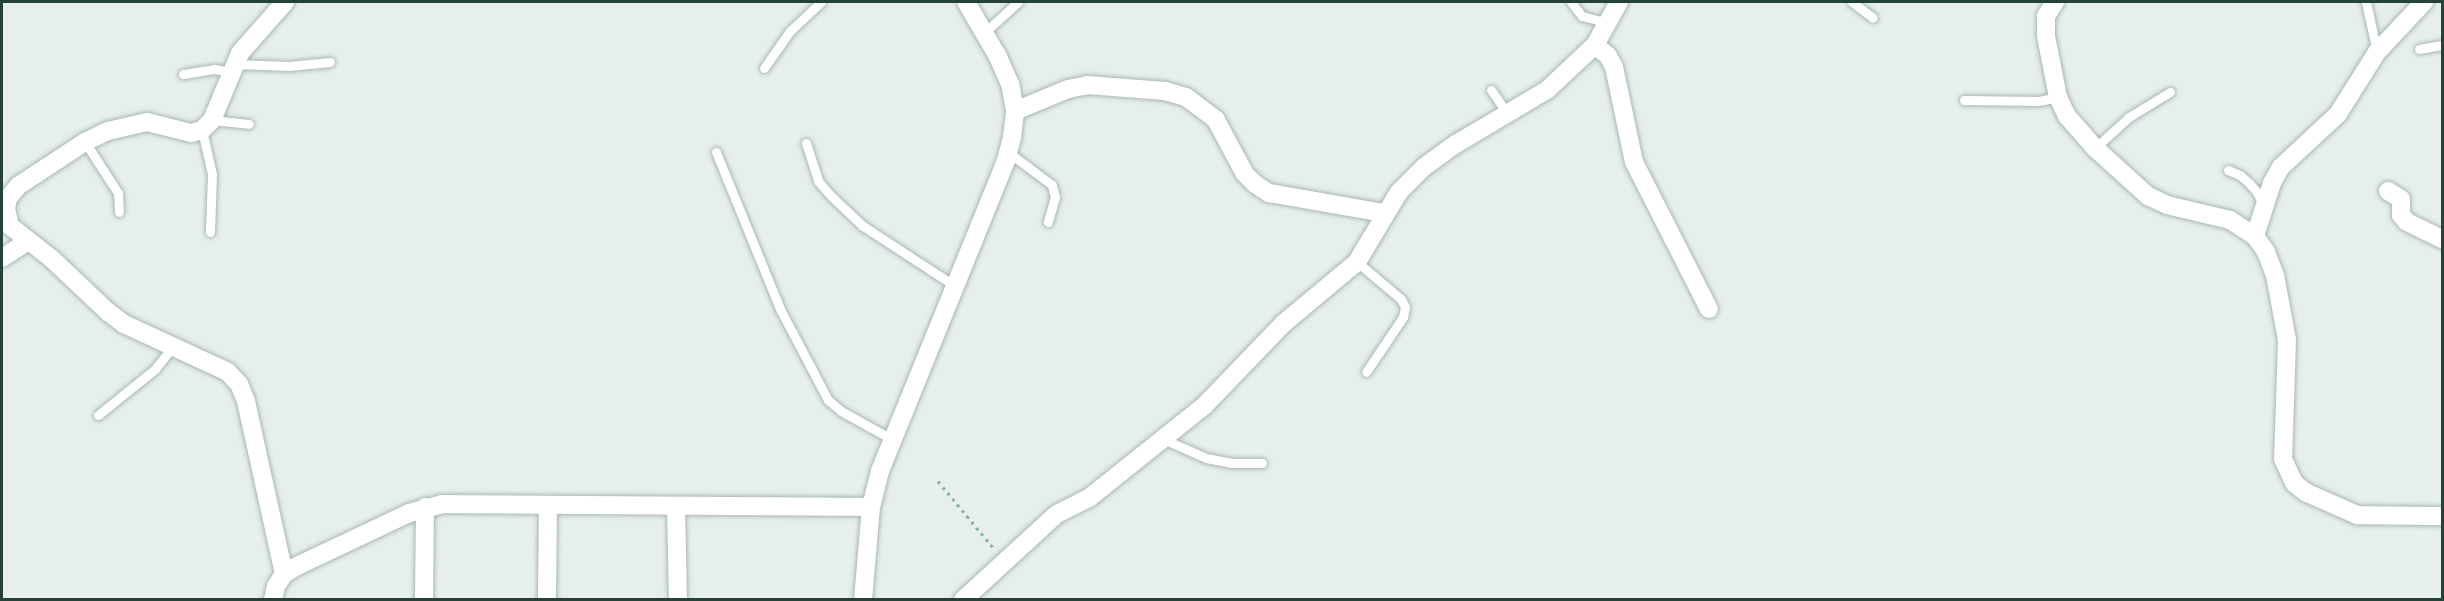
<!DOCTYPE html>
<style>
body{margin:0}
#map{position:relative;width:2444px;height:601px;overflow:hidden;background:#e6efeb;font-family:"Roboto Condensed",sans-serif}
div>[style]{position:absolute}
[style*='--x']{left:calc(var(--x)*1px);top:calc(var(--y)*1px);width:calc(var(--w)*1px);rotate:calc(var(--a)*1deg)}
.path>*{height:3px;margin-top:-1.5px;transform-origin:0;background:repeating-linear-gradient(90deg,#86b3a5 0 3px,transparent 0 7.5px)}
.roads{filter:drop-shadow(0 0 2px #a8b8b2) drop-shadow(0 0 2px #a8b8b2)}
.lane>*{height:9px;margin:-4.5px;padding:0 4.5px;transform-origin:4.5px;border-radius:4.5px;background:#fff}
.street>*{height:18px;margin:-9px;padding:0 9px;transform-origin:9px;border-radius:9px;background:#fff}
span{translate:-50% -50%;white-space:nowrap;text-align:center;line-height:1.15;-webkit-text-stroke:4.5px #f7fbf9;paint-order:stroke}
.frame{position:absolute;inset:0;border:3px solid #24423a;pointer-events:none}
</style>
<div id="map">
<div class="path">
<div style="--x:938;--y:481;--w:89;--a:50.4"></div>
</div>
<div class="roads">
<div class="lane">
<div style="--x:1571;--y:2;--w:18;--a:52"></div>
<div style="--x:1582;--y:16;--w:27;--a:15"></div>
<div style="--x:1852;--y:2;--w:26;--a:37"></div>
<div style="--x:2366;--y:2;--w:51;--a:77.6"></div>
<div style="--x:984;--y:33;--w:46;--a:-42.4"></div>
<div style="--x:2419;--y:49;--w:23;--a:-10"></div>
<div style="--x:235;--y:64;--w:54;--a:2.1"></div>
<div style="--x:289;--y:66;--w:41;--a:-5.6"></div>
<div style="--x:764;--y:68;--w:45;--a:-54.9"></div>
<div style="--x:790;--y:31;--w:42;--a:-43.1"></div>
<div style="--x:183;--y:74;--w:31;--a:-9"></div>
<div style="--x:214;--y:69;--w:18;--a:9"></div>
<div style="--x:1491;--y:90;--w:29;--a:55"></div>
<div style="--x:1964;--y:100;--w:75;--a:0.8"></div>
<div style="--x:2039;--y:101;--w:19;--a:-12"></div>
<div style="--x:212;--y:120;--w:37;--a:6"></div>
<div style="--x:202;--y:130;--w:45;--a:77.2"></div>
<div style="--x:212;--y:174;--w:58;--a:92"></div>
<div style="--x:85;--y:142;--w:61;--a:57.1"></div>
<div style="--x:118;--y:193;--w:19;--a:87"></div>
<div style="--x:806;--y:143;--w:40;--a:72"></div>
<div style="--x:818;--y:181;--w:20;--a:49"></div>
<div style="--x:831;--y:196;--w:44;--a:43.2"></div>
<div style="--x:863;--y:226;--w:110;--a:33.1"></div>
<div style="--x:2095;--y:148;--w:46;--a:-42.4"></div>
<div style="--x:2129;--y:117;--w:48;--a:-31.4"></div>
<div style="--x:716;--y:152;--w:170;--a:67.8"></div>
<div style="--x:780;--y:309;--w:103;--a:62.2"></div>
<div style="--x:828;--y:400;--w:17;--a:40"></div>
<div style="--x:841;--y:411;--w:60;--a:29.1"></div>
<div style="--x:1008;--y:152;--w:55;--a:36.9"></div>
<div style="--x:1052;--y:185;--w:12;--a:76"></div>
<div style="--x:1055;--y:197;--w:26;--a:106"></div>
<div style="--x:2228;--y:170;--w:13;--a:23"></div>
<div style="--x:2240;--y:175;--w:12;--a:42"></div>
<div style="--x:2249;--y:183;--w:12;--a:48"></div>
<div style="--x:2257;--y:192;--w:14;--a:65"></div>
<div style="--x:1357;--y:262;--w:57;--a:40.1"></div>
<div style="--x:1401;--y:299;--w:9;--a:63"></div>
<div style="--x:1405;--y:307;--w:10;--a:101"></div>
<div style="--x:1403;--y:317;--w:66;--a:123.9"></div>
<div style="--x:98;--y:415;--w:73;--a:-38.9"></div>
<div style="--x:155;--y:369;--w:29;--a:-52"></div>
<div style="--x:1163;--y:439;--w:47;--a:23.8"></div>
<div style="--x:1206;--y:458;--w:25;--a:11"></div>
<div style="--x:1231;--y:463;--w:31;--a:0"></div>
</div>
<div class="street">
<div style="--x:2055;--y:2;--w:17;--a:123"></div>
<div style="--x:2046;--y:16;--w:20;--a:90"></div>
<div style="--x:2046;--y:36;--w:62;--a:78.9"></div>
<div style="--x:2058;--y:97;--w:21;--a:65"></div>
<div style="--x:2067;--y:116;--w:43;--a:48.8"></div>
<div style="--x:2095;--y:148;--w:72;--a:42.2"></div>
<div style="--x:2148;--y:196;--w:21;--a:25"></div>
<div style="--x:2167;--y:205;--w:65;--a:13.4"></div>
<div style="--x:2230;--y:220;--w:30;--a:33"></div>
<div style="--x:2255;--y:236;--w:19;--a:55"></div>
<div style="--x:2266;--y:252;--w:25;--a:69"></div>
<div style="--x:2275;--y:275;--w:66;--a:79.5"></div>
<div style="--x:2287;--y:340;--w:119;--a:91.9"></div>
<div style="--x:2283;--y:459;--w:26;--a:65"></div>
<div style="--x:2294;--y:483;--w:14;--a:39"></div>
<div style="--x:2305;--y:492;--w:57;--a:23.9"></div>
<div style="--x:2357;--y:515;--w:85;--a:0.7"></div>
<div style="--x:1595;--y:45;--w:17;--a:40"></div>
<div style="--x:1608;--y:56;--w:13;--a:61"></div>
<div style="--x:1614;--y:67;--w:97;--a:78.1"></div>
<div style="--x:1634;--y:162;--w:165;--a:63"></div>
<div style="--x:1015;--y:111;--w:57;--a:-22.5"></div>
<div style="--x:1068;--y:89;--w:20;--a:-11"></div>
<div style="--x:1088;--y:85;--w:77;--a:4.5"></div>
<div style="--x:1165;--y:91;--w:22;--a:16"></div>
<div style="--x:1186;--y:97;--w:38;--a:37"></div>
<div style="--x:1216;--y:120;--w:61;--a:61.8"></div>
<div style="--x:1245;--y:174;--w:14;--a:45"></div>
<div style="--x:1255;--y:184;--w:17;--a:33"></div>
<div style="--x:1269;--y:193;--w:117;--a:9.9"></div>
<div style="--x:2388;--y:191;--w:15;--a:32"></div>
<div style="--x:2401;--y:199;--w:16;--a:90"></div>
<div style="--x:2401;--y:215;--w:9;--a:49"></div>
<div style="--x:2407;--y:222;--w:39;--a:26"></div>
<div style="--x:2255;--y:236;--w:56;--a:-72.2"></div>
<div style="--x:2272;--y:183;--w:18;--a:-61"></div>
<div style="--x:2281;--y:167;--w:78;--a:-42.9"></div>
<div style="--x:2338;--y:114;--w:73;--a:-57.8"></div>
<div style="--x:2377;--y:52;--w:69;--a:-46.8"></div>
<div style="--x:2;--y:258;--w:30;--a:-33"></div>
<div style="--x:676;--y:506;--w:94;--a:88.8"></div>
<div style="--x:284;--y:574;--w:177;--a:-102.4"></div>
<div style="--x:246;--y:401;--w:18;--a:-112"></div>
<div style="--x:239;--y:384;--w:16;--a:-133"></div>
<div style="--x:228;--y:372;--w:115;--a:-155.2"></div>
<div style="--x:124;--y:324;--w:20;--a:-143"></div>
<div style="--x:108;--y:312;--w:77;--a:-136.6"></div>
<div style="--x:52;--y:259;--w:53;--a:-141.8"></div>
<div style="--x:10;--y:226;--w:17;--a:-103"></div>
<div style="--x:6;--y:209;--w:11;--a:-80"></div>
<div style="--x:8;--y:198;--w:16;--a:-50"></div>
<div style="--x:18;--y:186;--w:80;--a:-33.3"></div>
<div style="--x:85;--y:142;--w:25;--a:-26"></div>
<div style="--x:108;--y:131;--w:40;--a:-13"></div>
<div style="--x:147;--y:122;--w:45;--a:14"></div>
<div style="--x:191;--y:133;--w:11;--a:-15"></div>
<div style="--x:202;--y:130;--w:14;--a:-45"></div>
<div style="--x:212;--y:120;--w:73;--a:-67.3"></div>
<div style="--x:240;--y:53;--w:68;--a:-48.6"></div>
<div style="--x:273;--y:600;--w:14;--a:-78"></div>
<div style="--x:276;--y:586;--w:14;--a:-56"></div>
<div style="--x:284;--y:574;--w:13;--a:-32"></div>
<div style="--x:295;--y:567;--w:126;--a:-25.3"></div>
<div style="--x:409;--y:513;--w:34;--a:-15"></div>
<div style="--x:442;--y:504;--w:429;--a:0.4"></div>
<div style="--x:424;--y:600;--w:93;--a:-89.4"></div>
<div style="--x:547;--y:600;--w:95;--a:-89.4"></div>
<div style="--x:863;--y:600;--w:93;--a:-85.1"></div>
<div style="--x:871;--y:507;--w:37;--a:-76"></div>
<div style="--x:880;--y:471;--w:336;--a:-67.9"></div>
<div style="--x:1006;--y:160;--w:24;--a:-75"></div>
<div style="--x:1012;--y:137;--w:26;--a:-83"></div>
<div style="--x:1015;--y:111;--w:27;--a:-100"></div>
<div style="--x:1010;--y:84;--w:32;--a:-114"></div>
<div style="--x:997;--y:55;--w:61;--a:-120.3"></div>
<div style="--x:963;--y:600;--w:127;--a:-42.5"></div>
<div style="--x:1057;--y:514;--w:36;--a:-27"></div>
<div style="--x:1089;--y:498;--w:147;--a:-38.7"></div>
<div style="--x:1204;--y:406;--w:115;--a:-46.1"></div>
<div style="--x:1284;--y:323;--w:95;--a:-39.9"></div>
<div style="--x:1357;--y:262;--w:82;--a:-59"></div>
<div style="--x:1399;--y:192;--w:35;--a:-45"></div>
<div style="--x:1424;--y:167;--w:39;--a:-36"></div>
<div style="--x:1456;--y:144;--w:106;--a:-30.7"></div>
<div style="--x:1547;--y:90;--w:66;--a:-43.2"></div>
<div style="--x:1595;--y:45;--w:49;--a:-60.8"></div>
</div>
</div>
<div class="frame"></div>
</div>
